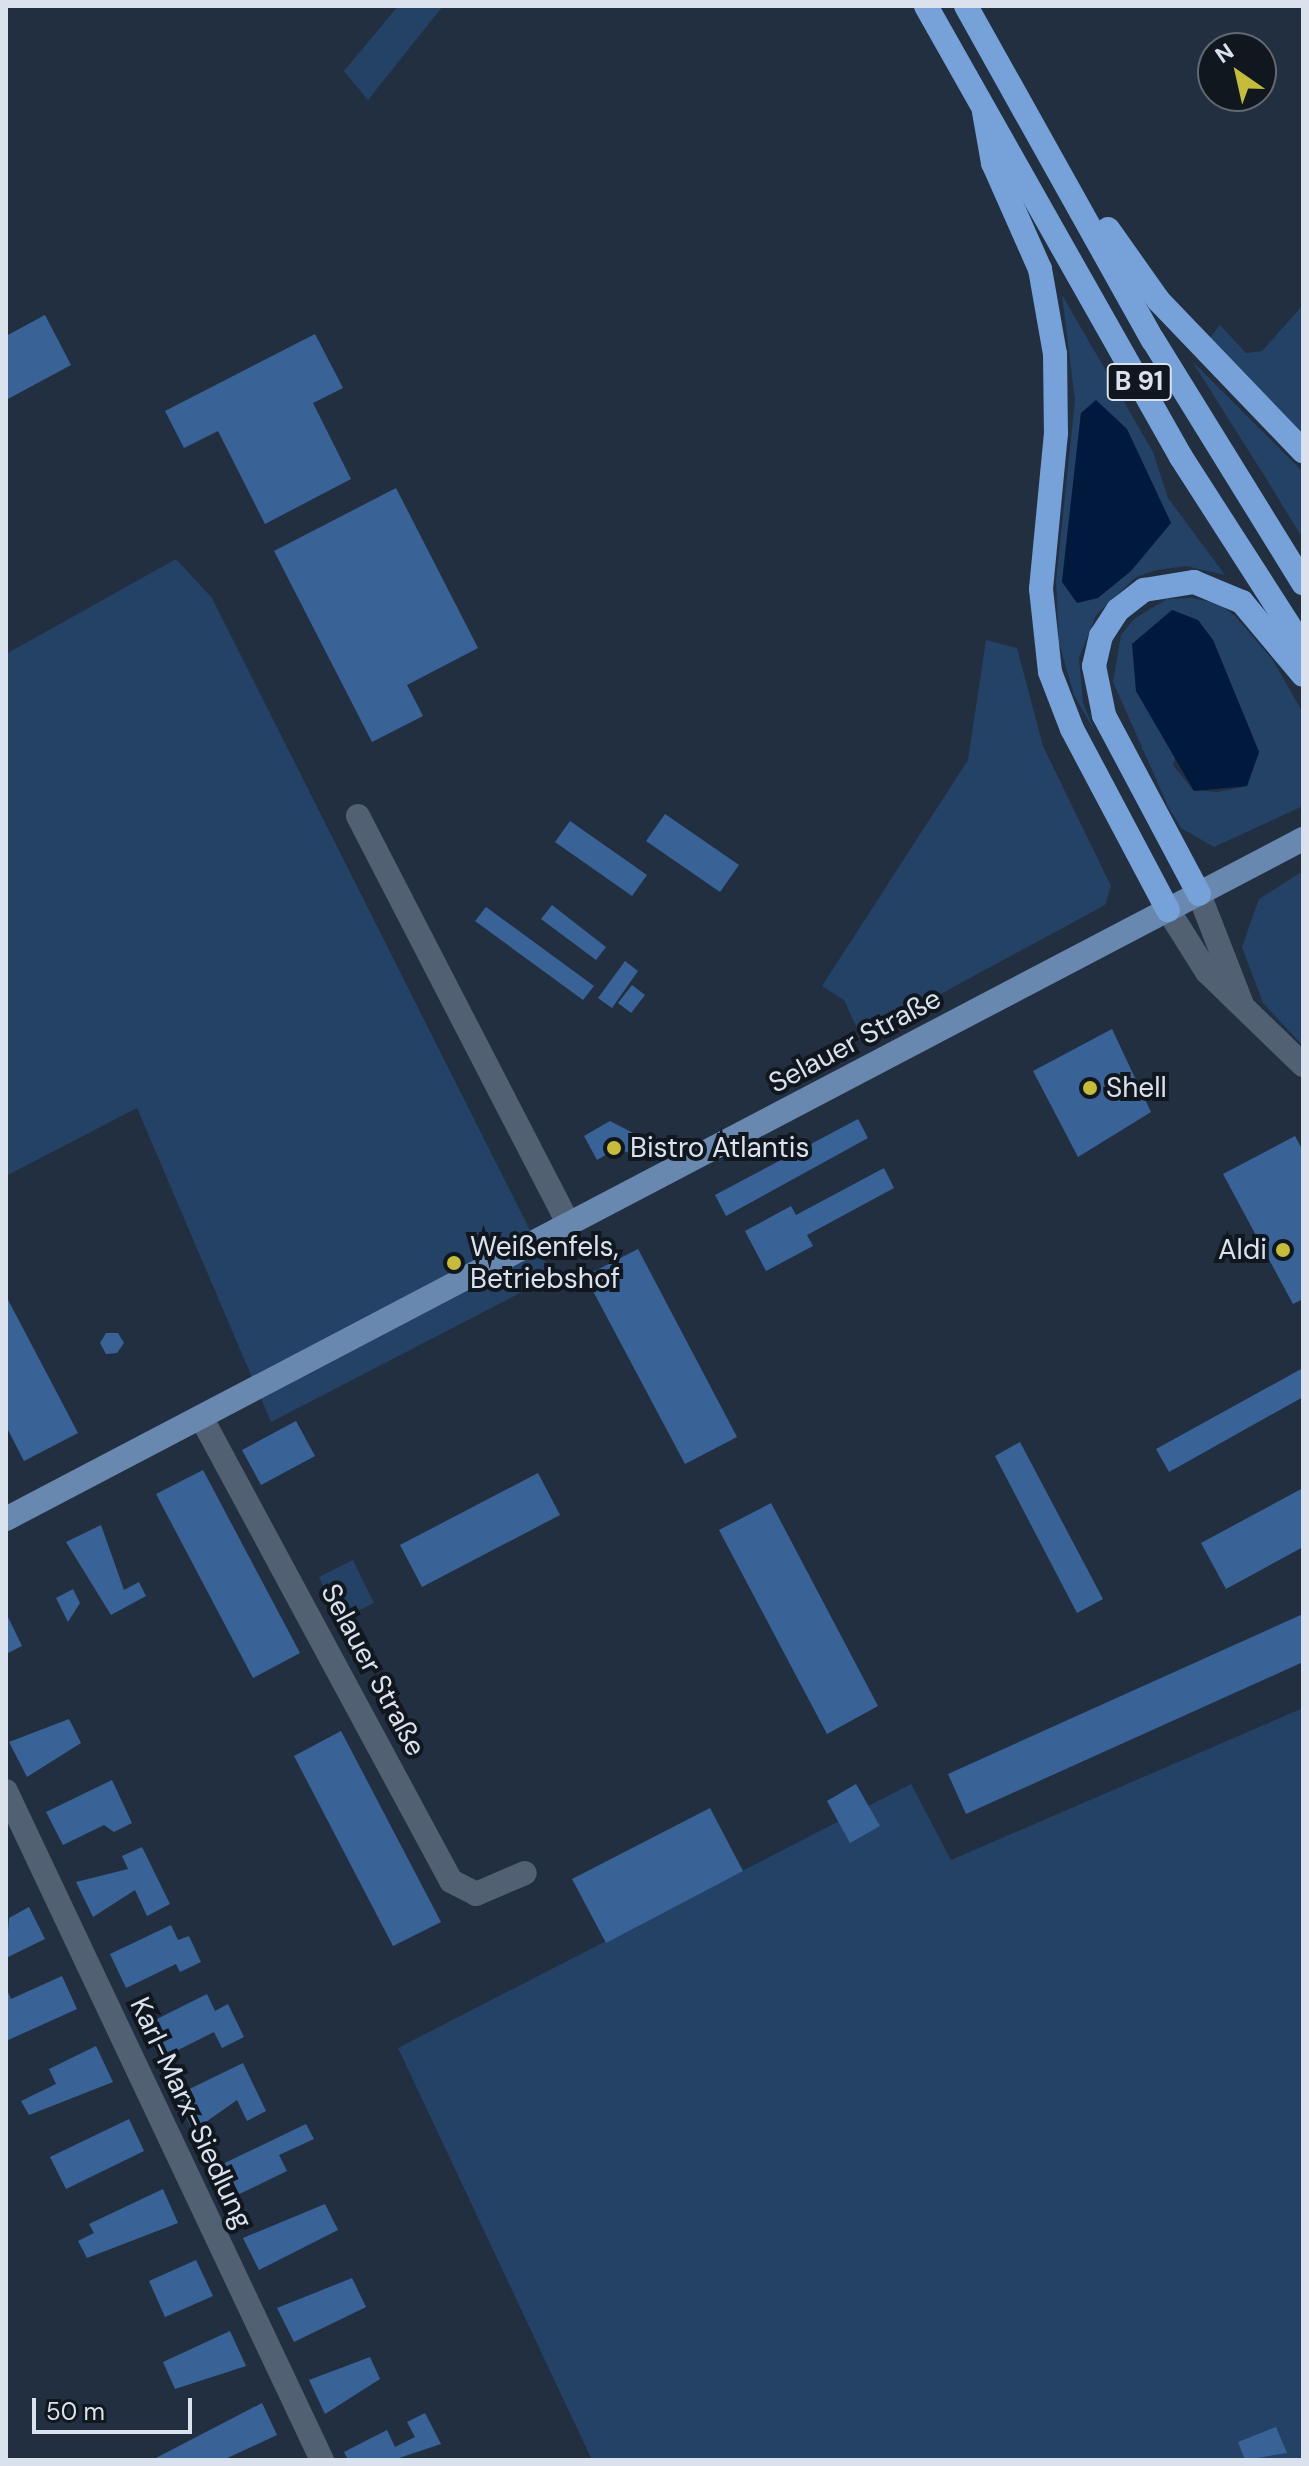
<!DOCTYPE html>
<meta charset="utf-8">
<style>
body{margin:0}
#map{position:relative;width:1309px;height:2466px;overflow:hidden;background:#222f41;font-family:"DM Sans",sans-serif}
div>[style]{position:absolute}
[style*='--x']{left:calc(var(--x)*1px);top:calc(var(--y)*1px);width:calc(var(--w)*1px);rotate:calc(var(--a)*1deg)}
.green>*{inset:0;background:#244166}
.water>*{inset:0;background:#00193d}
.building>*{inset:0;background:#396397}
.minor>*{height:24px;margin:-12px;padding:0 12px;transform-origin:12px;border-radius:12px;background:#516073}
.major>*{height:24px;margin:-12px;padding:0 12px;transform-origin:12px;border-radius:12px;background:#6888b0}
.highway>*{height:24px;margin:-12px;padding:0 12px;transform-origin:12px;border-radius:12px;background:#77a2d9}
.dots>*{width:22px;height:22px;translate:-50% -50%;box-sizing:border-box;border:4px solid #11171f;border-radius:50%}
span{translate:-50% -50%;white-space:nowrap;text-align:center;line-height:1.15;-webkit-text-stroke:8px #11171f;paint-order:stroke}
.shield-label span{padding:2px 6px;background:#11171f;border:2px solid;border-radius:6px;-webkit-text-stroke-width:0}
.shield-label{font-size:26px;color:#d9e2ed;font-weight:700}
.street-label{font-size:28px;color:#d9e2ed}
.poi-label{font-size:28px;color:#d9e2ed}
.left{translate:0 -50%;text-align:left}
.right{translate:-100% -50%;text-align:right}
.frame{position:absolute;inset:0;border:8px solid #d9e2ed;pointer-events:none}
.north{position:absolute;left:1197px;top:32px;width:80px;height:80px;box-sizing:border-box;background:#11171f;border:2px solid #616871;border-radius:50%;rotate:326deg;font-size:22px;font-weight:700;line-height:32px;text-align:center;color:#d9e2ed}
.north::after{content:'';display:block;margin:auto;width:28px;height:36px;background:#c6bc3c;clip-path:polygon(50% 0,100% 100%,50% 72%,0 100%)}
.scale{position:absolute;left:32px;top:2398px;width:160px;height:36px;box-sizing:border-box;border:4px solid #d9e2ed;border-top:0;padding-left:10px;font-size:24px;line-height:28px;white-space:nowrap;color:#d9e2ed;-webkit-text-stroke:6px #11171f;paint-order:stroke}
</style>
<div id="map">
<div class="green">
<div style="clip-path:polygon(398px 6px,443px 6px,368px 100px,344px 71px)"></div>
<div style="clip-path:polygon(evenodd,1062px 295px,1153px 452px,1168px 498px,1225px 575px,1186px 566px,1157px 570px,1136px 577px,1096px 615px,1079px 658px,1083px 703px,1096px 734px,1074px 695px,1059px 643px,1056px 582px,1075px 400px,1062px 295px,1081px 413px,1146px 474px,1171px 523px,1062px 581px,1081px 413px)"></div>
<div style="clip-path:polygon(1303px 305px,1302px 392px,1303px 435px,1210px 338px,1220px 325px,1246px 353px,1262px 351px)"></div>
<div style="clip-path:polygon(1192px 361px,1303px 472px,1303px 539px,1267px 480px)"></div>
<div style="clip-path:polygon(176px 559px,212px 598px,553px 1276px,271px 1422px,137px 1108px,6px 1176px,6px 654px)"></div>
<div style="clip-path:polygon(evenodd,1192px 598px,1220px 604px,1236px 617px,1272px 659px,1303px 713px,1303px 806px,1214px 847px,1181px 828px,1168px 806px,1113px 682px,1121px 635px,1134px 619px,1167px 599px,1192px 598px,1213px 640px,1259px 752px,1247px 786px,1218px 792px,1193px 790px,1173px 765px,1213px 640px)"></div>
<div style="clip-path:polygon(986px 640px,1017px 648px,1043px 746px,1111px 886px,1105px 905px,861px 1037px,844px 1000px,822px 986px,968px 760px)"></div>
<div style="clip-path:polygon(1303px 871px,1303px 1046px,1263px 1003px,1242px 947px,1259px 899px)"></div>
<div style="clip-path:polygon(353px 1560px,374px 1603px,339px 1620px,319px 1577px)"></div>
<div style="clip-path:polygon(1303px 1708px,1303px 2460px,592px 2460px,398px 2048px,911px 1784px,951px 1860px)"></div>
</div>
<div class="water">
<div style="clip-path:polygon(1096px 400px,1127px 429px,1171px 523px,1131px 571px,1098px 598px,1077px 603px,1062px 582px,1081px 413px)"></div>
<div style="clip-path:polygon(1172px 610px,1198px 620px,1213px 640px,1259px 752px,1247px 786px,1194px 791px,1136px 691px,1132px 644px)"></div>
</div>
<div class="building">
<div style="clip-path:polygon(45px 315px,71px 365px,6px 400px,6px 336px)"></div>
<div style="clip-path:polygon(315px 334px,343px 388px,313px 403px,351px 479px,265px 524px,218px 431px,184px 448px,165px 411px)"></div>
<div style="clip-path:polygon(396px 488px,478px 648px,407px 685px,423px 716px,372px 742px,274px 551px)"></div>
<div style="clip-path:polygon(665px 814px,739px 865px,720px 892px,646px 841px)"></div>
<div style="clip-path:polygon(570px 821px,647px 875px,632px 896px,555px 842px)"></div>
<div style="clip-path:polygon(552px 905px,606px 947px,596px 960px,541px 919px)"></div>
<div style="clip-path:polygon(486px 907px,594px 986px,583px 1000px,475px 921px)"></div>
<div style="clip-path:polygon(625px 961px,638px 971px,612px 1008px,598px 998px)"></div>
<div style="clip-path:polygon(632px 985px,645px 995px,631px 1013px,618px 1003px)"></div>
<div style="clip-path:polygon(1112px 1029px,1151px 1112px,1078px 1157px,1033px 1071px)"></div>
<div style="clip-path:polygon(858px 1119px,868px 1138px,726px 1216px,715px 1195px)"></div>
<div style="clip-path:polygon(610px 1121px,639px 1136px,633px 1154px,616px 1149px,597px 1160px,584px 1136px)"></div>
<div style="clip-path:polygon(1295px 1136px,1303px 1151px,1303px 1299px,1293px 1304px,1223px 1174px)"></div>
<div style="clip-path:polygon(884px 1168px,894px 1188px,807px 1235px,813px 1246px,766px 1271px,745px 1231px,791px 1206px,796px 1215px)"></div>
<div style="clip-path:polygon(638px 1249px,737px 1437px,685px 1464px,585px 1276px)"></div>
<div style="clip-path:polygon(6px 1296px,78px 1433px,24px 1461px,6px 1426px)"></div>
<div style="clip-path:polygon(106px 1333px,118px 1333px,124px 1343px,117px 1353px,106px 1354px,100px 1343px)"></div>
<div style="clip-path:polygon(1303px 1368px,1303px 1397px,1169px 1472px,1156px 1449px)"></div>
<div style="clip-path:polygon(296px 1421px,315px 1456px,261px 1485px,242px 1450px)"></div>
<div style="clip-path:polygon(1020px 1442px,1103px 1599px,1077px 1613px,995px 1456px)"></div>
<div style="clip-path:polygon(203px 1470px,300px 1653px,253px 1678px,156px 1494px)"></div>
<div style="clip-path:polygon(538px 1473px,560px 1515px,422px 1587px,400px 1545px)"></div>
<div style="clip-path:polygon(1303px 1488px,1303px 1547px,1226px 1589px,1201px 1543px)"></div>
<div style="clip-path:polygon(771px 1503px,878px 1706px,827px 1734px,719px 1530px)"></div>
<div style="clip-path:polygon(101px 1525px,124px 1590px,139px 1582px,146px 1596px,111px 1615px,66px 1542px)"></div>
<div style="clip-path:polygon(73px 1589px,80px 1603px,68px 1622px,56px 1598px)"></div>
<div style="clip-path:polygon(6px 1613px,22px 1646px,6px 1654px)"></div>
<div style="clip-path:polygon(1303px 1614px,1303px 1662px,966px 1814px,948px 1774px)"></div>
<div style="clip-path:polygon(69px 1719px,81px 1743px,27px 1777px,9px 1742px)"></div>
<div style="clip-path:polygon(341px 1731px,441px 1922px,393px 1946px,294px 1756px)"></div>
<div style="clip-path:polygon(112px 1780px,132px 1823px,114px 1832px,104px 1825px,63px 1845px,46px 1812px)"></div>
<div style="clip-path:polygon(856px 1784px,880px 1826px,850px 1843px,827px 1801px)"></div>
<div style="clip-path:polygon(710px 1808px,743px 1871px,606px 1943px,572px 1879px)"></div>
<div style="clip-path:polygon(142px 1847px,170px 1904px,147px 1916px,135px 1890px,93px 1917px,76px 1882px,128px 1869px,122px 1856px)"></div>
<div style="clip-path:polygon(29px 1907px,45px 1939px,6px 1958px,9px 1918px)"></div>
<div style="clip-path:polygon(171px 1925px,178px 1940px,189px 1936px,201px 1962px,180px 1972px,176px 1964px,126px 1988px,110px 1954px)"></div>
<div style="clip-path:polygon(62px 1976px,77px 2009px,6px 2041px,6px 1988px,11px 1999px)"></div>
<div style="clip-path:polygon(207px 1994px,215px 2011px,228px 2004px,244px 2037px,222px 2048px,214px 2032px,160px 2059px,143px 2026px)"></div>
<div style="clip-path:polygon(96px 2046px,113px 2082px,29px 2115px,21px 2101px,56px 2084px,49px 2069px)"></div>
<div style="clip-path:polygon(243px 2063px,266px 2111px,247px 2121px,237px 2100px,193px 2131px,175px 2096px)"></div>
<div style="clip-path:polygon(129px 2119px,144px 2151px,66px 2189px,50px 2157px)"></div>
<div style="clip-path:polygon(306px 2124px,314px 2139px,279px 2155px,287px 2171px,225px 2201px,210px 2170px)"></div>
<div style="clip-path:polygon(163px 2189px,178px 2223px,87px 2258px,78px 2241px,94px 2233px,89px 2224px)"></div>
<div style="clip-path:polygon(325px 2204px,338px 2230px,259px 2270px,243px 2238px)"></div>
<div style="clip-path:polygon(196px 2260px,213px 2296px,165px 2317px,149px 2281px)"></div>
<div style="clip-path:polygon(352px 2278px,366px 2307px,294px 2342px,277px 2308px)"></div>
<div style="clip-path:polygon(230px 2331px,246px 2366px,175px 2389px,163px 2362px)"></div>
<div style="clip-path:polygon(370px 2357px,380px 2379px,325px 2414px,309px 2380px)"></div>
<div style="clip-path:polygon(262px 2403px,277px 2435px,223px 2460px,152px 2460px)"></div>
<div style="clip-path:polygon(425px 2413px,441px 2444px,393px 2460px,348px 2460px,344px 2452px,387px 2430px,395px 2447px,415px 2437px,407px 2422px)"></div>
<div style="clip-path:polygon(1276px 2427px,1287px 2453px,1245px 2460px,1238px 2442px)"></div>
</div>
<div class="minor">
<div style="--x:358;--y:816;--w:459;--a:62.7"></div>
<div style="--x:1199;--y:894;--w:116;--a:68.7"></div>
<div style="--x:1168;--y:910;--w:73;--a:57.8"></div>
<div style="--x:1207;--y:972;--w:134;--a:44.1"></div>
<div style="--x:201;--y:1417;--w:527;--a:61.68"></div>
<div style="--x:451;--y:1881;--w:28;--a:27"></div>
<div style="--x:476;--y:1894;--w:53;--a:-23.2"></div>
<div style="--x:6;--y:1791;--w:740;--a:64.72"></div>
</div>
<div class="major">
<div style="--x:6;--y:1519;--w:1464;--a:-27.67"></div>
</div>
<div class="highway">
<div style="--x:926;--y:6;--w:518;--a:60.52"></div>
<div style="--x:1181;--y:457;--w:226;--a:57.3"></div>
<div style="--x:966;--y:6;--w:383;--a:60.8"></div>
<div style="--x:1153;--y:340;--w:286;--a:58.3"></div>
<div style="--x:984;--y:112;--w:52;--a:80"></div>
<div style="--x:993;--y:163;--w:116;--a:66.1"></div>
<div style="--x:1040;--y:269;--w:86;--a:80"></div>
<div style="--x:1055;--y:354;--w:79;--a:89.3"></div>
<div style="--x:1056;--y:433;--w:157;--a:95.5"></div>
<div style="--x:1041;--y:589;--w:83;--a:83.8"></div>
<div style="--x:1050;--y:672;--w:61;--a:68.9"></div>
<div style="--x:1072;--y:729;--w:205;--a:62.1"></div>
<div style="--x:1108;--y:229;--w:88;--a:54.7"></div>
<div style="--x:1159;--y:301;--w:208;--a:46.2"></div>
<div style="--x:1199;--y:894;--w:203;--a:-118"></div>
<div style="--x:1104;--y:715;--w:50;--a:-101.5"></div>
<div style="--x:1094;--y:666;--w:31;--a:-77"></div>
<div style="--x:1101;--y:636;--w:31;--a:-57"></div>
<div style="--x:1118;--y:610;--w:33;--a:-38"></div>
<div style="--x:1144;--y:590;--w:51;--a:-9.1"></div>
<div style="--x:1194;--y:582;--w:52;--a:22.6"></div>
<div style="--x:1242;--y:602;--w:95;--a:50.1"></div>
</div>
<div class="dots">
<div style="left:1090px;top:1088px;background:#c6bc3c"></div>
<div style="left:614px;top:1148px;background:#c6bc3c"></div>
<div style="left:1283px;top:1250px;background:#c6bc3c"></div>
<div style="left:454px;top:1263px;background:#c6bc3c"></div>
</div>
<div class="shield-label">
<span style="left:1139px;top:382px">B 91</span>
</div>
<div class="street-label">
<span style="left:855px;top:1041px;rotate:-28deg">Selauer Straße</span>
<span style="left:373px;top:1670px;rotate:62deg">Selauer Straße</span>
<span style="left:191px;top:2113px;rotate:65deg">Karl-Marx-Siedlung</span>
</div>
<div class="poi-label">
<span class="left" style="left:1106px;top:1088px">Shell</span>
<span class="left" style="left:630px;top:1148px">Bistro Atlantis</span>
<span class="left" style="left:470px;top:1263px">Weißenfels,<br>Betriebshof</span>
<span class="right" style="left:1267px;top:1250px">Aldi</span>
</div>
<div class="frame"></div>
<div class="north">N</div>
<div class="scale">50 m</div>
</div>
